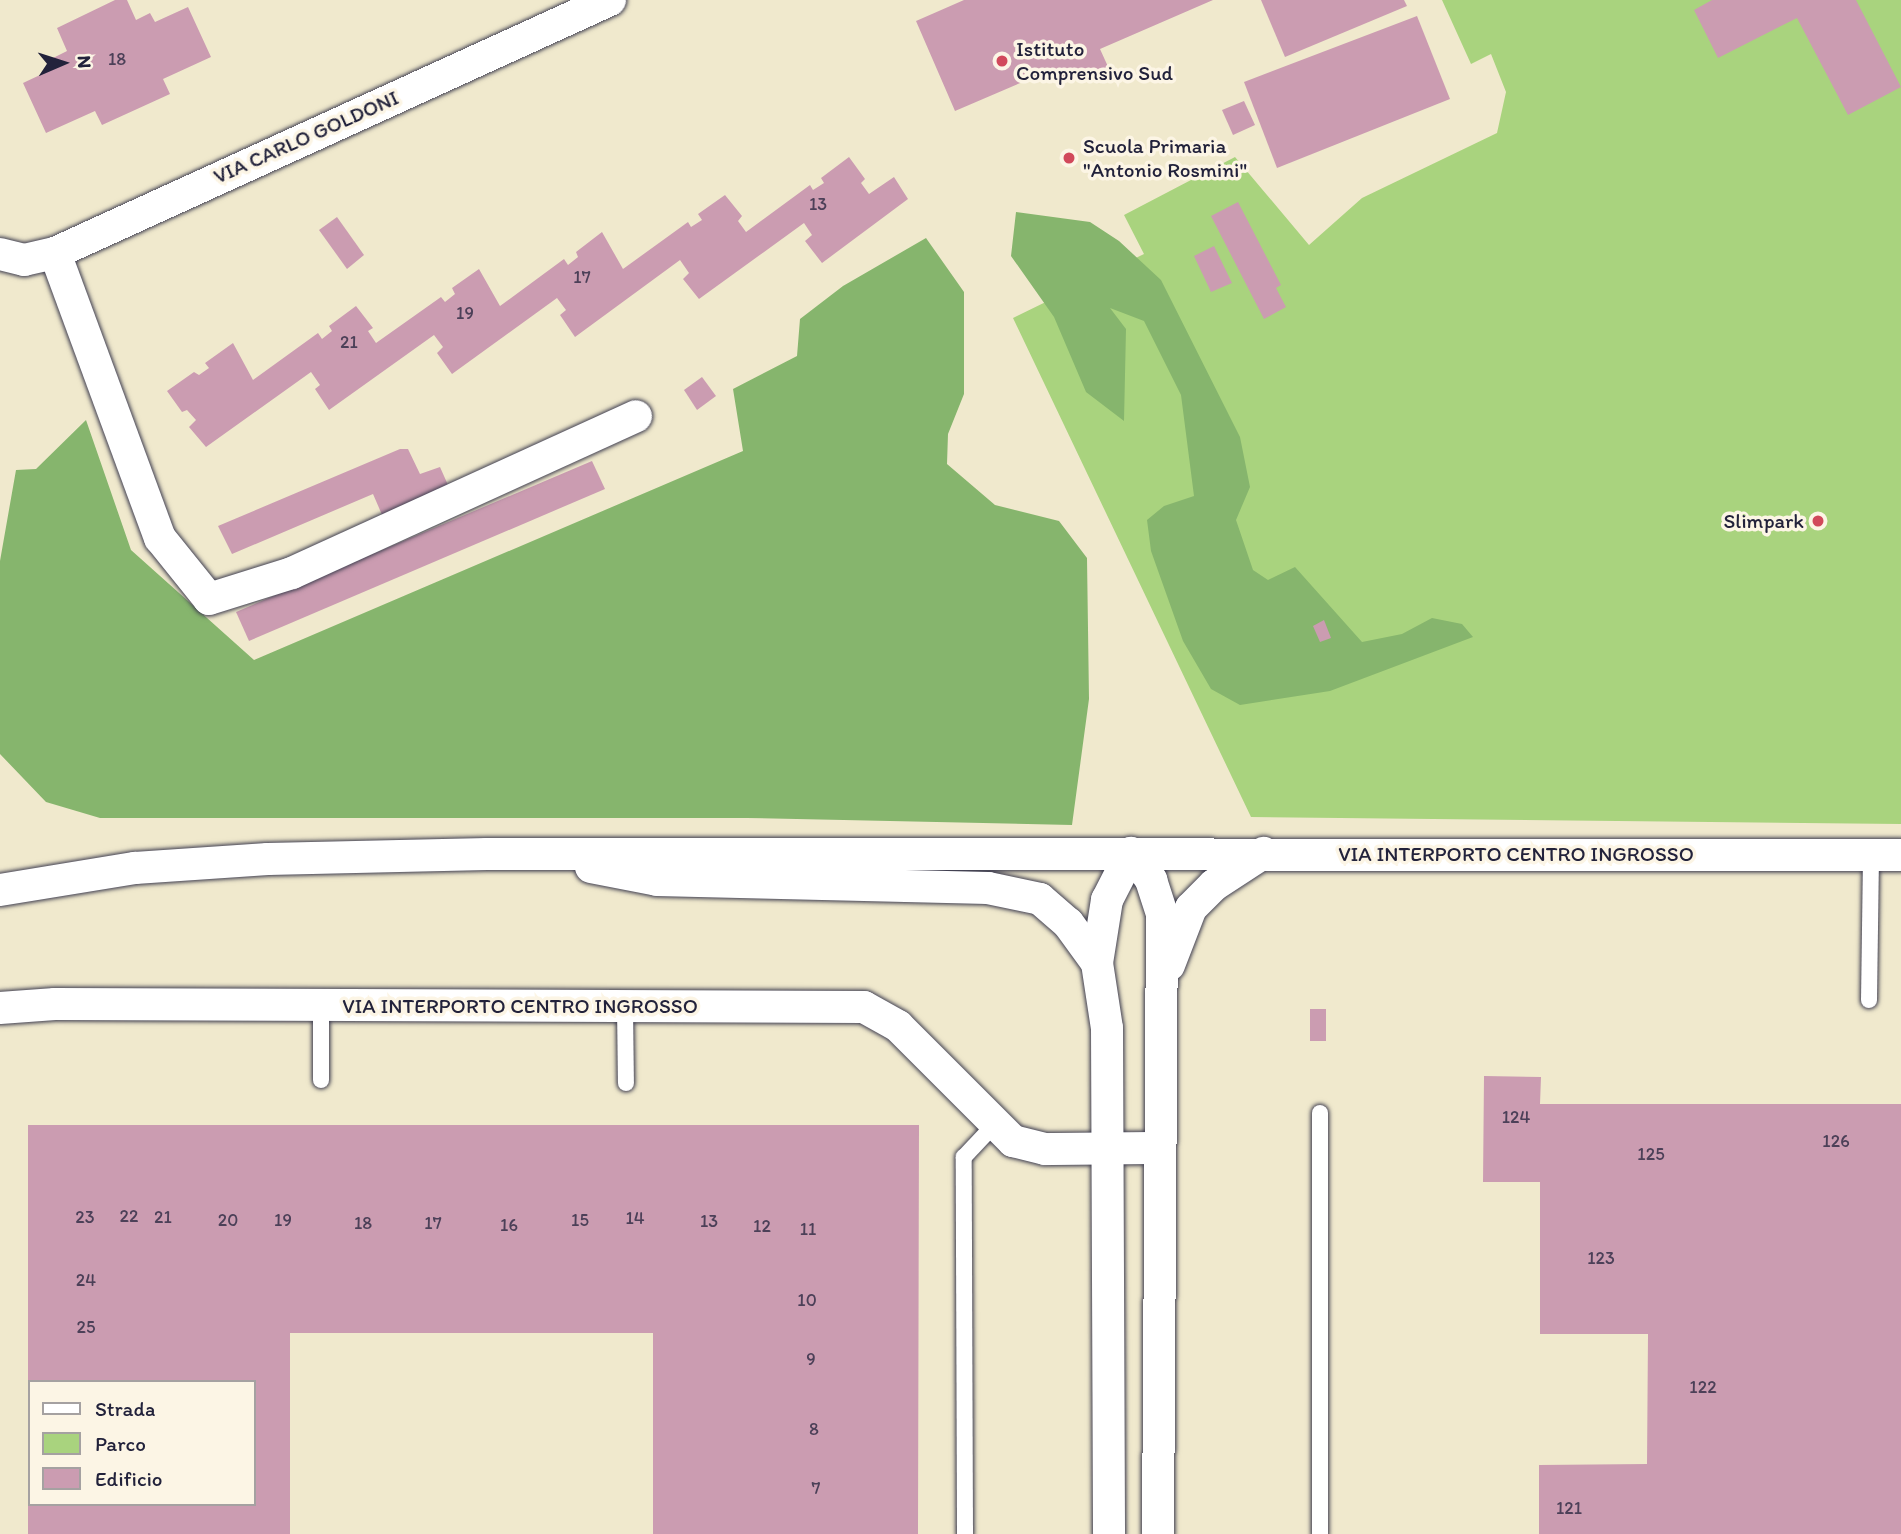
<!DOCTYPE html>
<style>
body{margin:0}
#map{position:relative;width:1901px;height:1534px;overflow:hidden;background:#f0e9cd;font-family:Itim,sans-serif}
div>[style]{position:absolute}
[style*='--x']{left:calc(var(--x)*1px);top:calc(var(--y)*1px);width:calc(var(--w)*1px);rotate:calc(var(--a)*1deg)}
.green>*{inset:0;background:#a9d37e}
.forest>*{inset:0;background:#86b56d}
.building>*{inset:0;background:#cb9cb1}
.roads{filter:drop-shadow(0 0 2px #414051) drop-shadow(0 0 2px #414051)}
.service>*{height:16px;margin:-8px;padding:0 8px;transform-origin:8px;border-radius:8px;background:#fff}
.minor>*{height:32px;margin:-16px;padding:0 16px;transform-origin:16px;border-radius:16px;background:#fff}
.dots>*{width:19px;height:19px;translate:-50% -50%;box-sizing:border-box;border:4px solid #fcf5e5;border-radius:50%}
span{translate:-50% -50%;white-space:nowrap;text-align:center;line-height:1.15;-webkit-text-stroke:7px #fcf5e5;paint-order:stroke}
.number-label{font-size:18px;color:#4c4058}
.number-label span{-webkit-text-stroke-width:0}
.poi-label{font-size:21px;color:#22223b}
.left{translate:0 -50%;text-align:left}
.right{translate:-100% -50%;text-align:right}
.street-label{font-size:21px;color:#22223b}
.legend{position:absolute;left:28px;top:1380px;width:228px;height:126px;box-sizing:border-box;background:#fcf5e5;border:2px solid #a5a1a1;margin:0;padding:9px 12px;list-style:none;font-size:21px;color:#22223b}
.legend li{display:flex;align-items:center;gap:14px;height:35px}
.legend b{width:35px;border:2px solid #a5a1a1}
.north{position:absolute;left:28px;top:28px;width:70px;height:70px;-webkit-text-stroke:5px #fcf5e5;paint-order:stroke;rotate:87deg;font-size:19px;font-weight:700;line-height:28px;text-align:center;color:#22223b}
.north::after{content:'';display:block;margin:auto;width:24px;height:32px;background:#22223b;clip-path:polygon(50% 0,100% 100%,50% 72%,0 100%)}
</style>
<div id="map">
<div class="green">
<div style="clip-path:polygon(1442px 0,1901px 0,1901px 824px,1251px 817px,1013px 318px,1144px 254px,1124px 215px,1235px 157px,1309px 245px,1362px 198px,1497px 133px,1506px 92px,1491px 54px,1471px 64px)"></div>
</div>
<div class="forest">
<div style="clip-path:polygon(1016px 212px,1090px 222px,1119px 241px,1161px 280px,1240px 437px,1250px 487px,1236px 520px,1253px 570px,1268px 580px,1295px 567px,1362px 642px,1402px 634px,1432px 618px,1462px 624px,1473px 637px,1330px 691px,1240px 705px,1211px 689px,1183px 641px,1151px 551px,1147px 520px,1164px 506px,1194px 496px,1181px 395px,1144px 321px,1110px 308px,1126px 329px,1124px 421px,1086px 392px,1054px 317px,1011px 256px)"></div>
<div style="clip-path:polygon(926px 238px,964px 292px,964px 394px,948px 434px,947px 464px,995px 505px,1059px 521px,1087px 558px,1089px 699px,1072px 825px,747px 818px,100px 818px,46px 802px,0 754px,0 561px,16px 470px,36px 469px,86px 420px,131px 550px,254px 660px,743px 451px,733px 389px,797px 356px,800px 319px,843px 286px)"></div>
</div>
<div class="building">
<div style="clip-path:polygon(115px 0,127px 0,136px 20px,150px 13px,155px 22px,188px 7px,211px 57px,163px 79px,170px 94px,102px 125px,95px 111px,46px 133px,23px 83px,57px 67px,53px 58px,67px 51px,57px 28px)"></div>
<div style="clip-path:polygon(964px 0,1213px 0,1100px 49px,1110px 71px,1090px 80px,1086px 71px,1058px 82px,1053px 69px,955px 111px,916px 21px)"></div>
<div style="clip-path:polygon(1261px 0,1404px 0,1407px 6px,1285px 57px)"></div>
<div style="clip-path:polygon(1712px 0,1856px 0,1901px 87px,1848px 115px,1797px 18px,1718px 58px,1694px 10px)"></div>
<div style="clip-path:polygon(1417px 16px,1450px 99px,1277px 168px,1244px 82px)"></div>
<div style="clip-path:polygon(1244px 101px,1255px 125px,1233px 135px,1222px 110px)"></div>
<div style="clip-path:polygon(849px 157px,865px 179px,861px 183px,869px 194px,894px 177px,908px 199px,822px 263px,805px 241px,812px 235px,804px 223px,699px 299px,683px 279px,689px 273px,680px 260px,575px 337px,560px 315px,566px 310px,557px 298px,452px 374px,437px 353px,443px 347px,434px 335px,329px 410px,315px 389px,320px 385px,311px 372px,206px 447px,189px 427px,196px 420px,187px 410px,182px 412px,167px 391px,194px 372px,199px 375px,209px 368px,205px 363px,233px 343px,253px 380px,318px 333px,322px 339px,332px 331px,329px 326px,356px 306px,373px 328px,368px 331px,376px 343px,441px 297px,445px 302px,455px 294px,452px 288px,479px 269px,500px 306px,564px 259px,568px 265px,578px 257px,576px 252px,602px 232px,623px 269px,688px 222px,691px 227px,702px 220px,698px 214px,725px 195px,742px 216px,738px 221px,746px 232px,810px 185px,813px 190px,824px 183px,821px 178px)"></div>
<div style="clip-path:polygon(1238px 202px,1281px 285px,1276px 288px,1286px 307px,1264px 319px,1211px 216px)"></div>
<div style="clip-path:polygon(337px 217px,364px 255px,347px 269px,319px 230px)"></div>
<div style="clip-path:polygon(1214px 246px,1232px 283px,1211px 292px,1194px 256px)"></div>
<div style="clip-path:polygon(702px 377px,716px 396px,697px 410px,684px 390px)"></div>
<div style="clip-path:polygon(400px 449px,408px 449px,420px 474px,440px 467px,452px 494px,386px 524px,373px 494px,232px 554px,218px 526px)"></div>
<div style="clip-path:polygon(592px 461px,605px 489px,249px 641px,236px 612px)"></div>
<div style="clip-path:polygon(1324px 620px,1331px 638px,1320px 642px,1313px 626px)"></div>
<div style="clip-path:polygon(1310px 1009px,1326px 1009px,1326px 1041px,1310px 1041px)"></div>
<div style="clip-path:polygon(1484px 1076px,1541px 1077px,1540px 1104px,1901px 1104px,1901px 1534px,1539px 1534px,1539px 1465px,1647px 1464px,1648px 1334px,1540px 1334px,1540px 1182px,1483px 1182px)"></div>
<div style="clip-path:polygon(28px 1125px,919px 1125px,918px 1534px,653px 1534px,653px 1333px,290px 1333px,290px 1534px,28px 1534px,28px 1504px,254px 1504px,254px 1382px,28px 1382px)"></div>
</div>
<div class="roads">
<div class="service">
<div style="--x:1869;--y:1000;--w:145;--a:-89.2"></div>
<div style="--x:321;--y:1005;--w:75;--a:90"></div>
<div style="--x:625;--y:1006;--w:77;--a:89.3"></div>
<div style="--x:965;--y:1534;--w:377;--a:-90.2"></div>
<div style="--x:964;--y:1157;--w:45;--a:-46.8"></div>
<div style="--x:1320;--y:1534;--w:421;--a:-90"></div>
</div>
<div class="minor">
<div style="--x:55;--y:253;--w:304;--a:69.8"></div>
<div style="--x:160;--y:538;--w:78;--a:51.2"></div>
<div style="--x:209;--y:599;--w:87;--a:-17.4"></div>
<div style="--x:292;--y:573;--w:378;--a:-24.5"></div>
<div style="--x:0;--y:254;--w:25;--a:14"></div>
<div style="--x:24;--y:260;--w:32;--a:-13"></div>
<div style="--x:55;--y:253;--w:610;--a:-24.51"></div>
<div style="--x:1131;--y:853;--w:34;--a:53"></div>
<div style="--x:1151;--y:880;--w:36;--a:72"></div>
<div style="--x:1162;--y:914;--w:620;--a:90.37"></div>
<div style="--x:591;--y:867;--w:67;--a:11.1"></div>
<div style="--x:657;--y:880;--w:331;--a:1.4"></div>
<div style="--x:988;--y:888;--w:53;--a:11.9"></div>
<div style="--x:1040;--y:899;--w:37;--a:41"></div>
<div style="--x:1068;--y:923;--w:49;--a:54.1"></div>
<div style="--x:1097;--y:963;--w:66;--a:81.3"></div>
<div style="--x:1107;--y:1028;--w:506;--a:89.77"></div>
<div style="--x:0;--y:890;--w:137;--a:-9.3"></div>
<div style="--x:135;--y:868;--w:133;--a:-3.9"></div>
<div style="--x:268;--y:859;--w:219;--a:-1.3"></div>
<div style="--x:487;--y:854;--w:1414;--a:0.04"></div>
<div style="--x:1097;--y:963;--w:64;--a:-81"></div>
<div style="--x:1107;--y:900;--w:53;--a:-62.9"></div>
<div style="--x:1169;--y:965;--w:61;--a:-68.9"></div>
<div style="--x:1191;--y:908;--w:33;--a:-45"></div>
<div style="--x:1214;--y:885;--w:59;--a:-33.1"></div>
<div style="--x:0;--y:1008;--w:55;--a:-4.2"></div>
<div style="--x:55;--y:1004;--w:809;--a:0.21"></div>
<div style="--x:864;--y:1007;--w:39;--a:29"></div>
<div style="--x:898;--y:1026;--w:163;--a:45"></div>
<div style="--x:1013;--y:1141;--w:33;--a:14"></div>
<div style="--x:1045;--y:1149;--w:115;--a:-0.5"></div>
</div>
</div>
<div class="dots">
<div style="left:1002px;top:61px;background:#d1495b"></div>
<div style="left:1069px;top:158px;background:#d1495b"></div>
<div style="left:1818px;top:521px;background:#d1495b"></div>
</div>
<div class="number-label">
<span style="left:117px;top:59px">18</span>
<span style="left:818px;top:204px">13</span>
<span style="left:582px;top:277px">17</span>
<span style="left:465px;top:313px">19</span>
<span style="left:349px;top:342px">21</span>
<span style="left:1516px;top:1117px">124</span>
<span style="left:1836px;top:1141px">126</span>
<span style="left:1651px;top:1154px">125</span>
<span style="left:129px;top:1216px">22</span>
<span style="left:85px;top:1217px">23</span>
<span style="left:163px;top:1217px">21</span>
<span style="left:635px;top:1218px">14</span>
<span style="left:228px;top:1220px">20</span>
<span style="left:283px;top:1220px">19</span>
<span style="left:580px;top:1220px">15</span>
<span style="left:709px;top:1221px">13</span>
<span style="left:363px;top:1223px">18</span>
<span style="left:433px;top:1223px">17</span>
<span style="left:509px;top:1225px">16</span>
<span style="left:762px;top:1226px">12</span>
<span style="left:808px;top:1229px">11</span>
<span style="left:1601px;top:1258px">123</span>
<span style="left:86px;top:1280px">24</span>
<span style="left:807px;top:1300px">10</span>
<span style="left:86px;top:1327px">25</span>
<span style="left:811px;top:1359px">9</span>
<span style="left:1703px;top:1387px">122</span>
<span style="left:814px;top:1429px">8</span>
<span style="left:816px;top:1488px">7</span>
<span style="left:1569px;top:1508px">121</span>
</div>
<div class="poi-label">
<span class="left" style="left:1016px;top:61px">Istituto<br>Comprensivo Sud</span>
<span class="left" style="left:1083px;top:158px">Scuola Primaria<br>"Antonio Rosmini"</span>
<span class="right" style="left:1804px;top:521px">Slimpark</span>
</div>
<div class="street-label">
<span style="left:306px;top:137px;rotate:-24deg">VIA CARLO GOLDONI</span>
<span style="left:1516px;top:854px">VIA INTERPORTO CENTRO INGROSSO</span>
<span style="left:520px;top:1006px">VIA INTERPORTO CENTRO INGROSSO</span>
</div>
<ul class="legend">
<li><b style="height:9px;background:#fff"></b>Strada</li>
<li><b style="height:19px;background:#a9d37e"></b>Parco</li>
<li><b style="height:19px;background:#cb9cb1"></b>Edificio</li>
</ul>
<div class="north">N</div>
</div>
